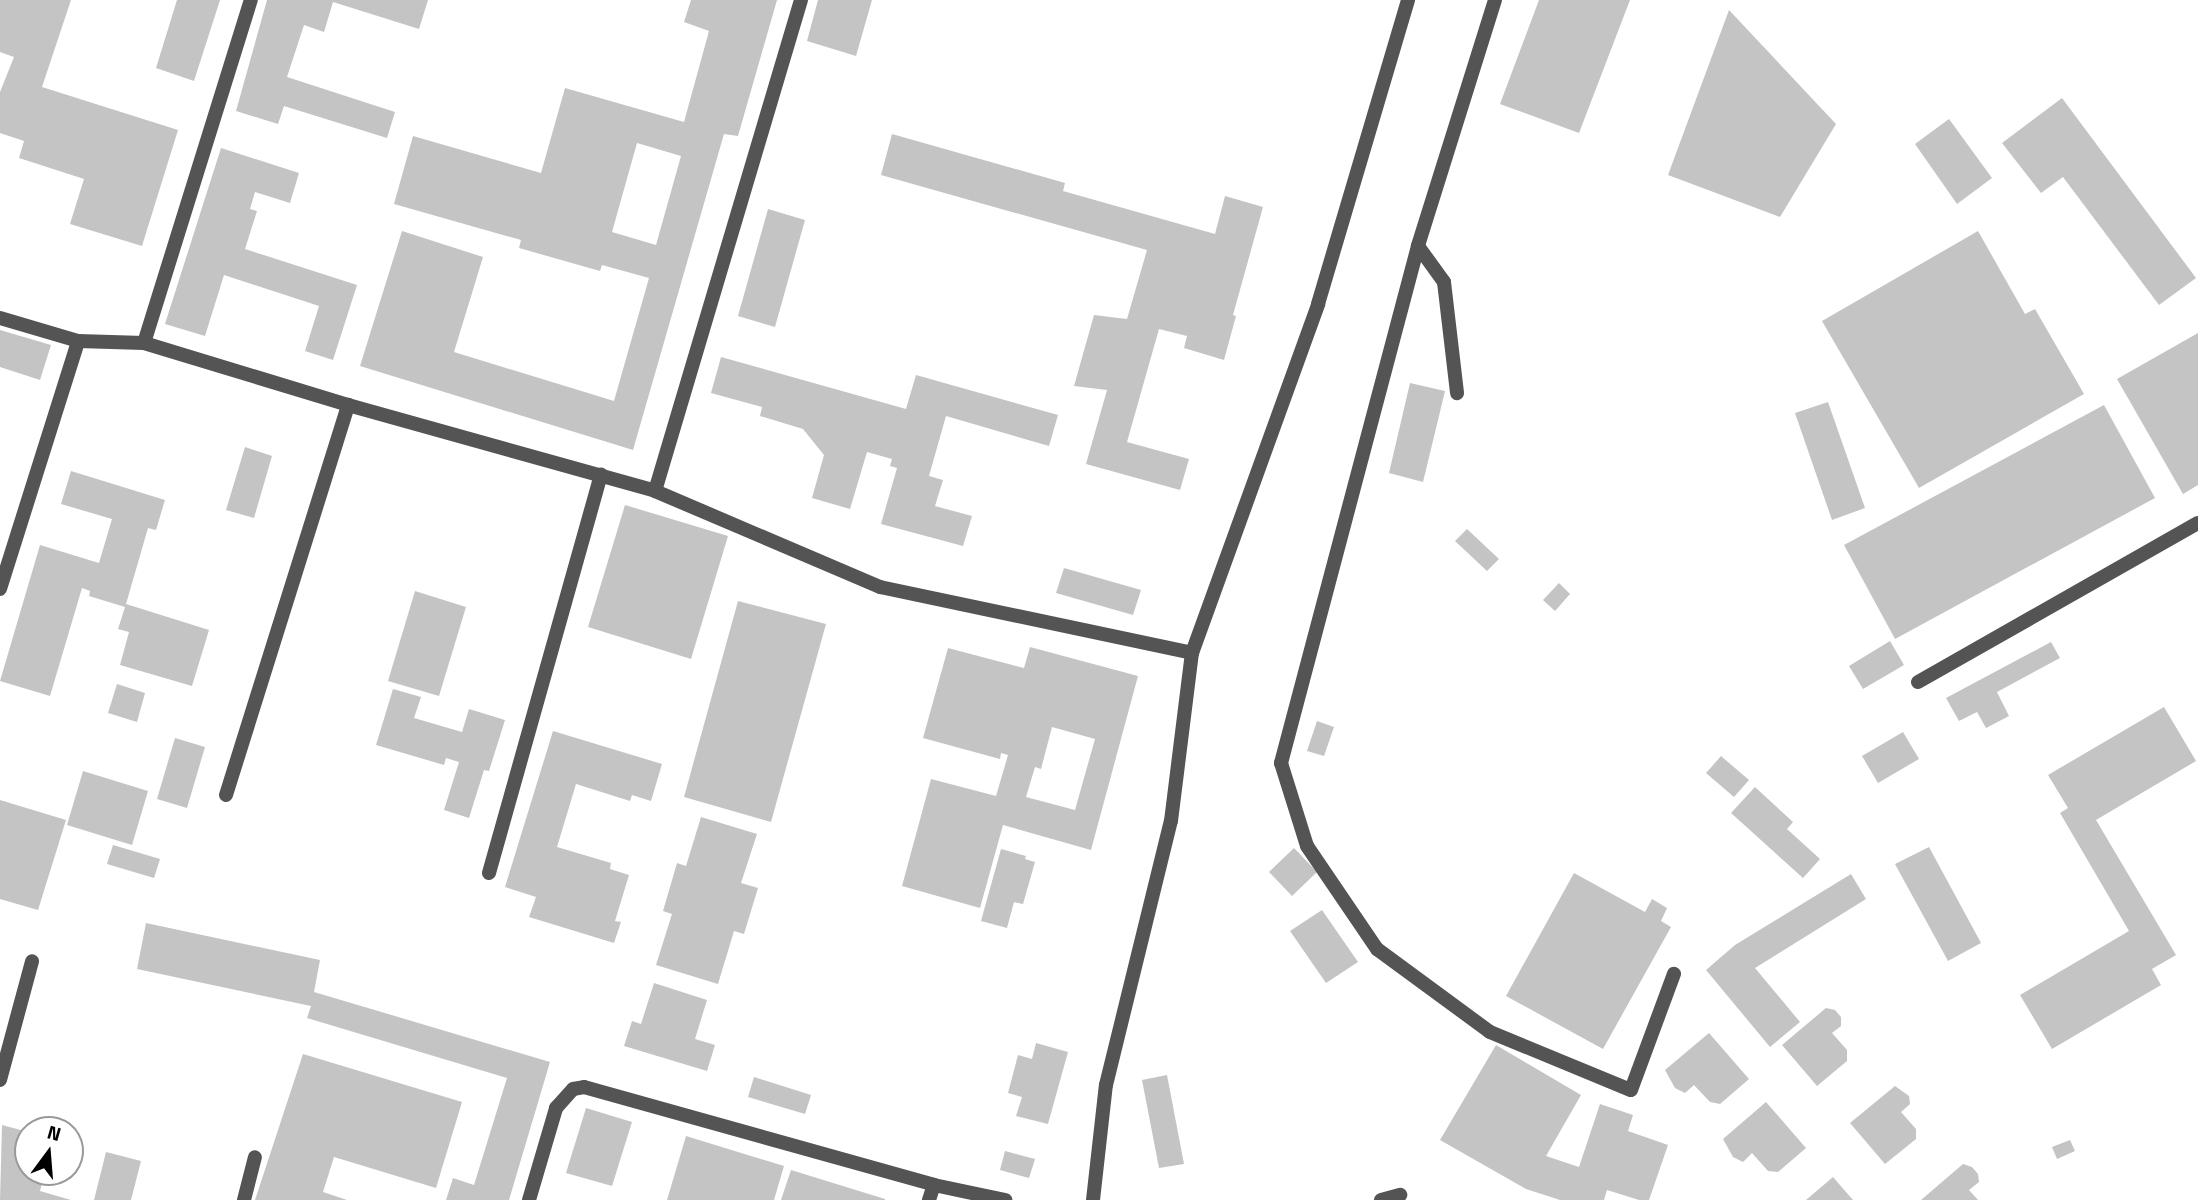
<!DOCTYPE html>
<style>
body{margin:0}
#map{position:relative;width:2198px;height:1200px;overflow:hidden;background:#fff;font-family:"Titillium Web",sans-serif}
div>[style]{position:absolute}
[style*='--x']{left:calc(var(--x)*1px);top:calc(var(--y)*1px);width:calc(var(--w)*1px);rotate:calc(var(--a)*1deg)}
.building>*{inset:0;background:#c4c4c4}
.service>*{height:14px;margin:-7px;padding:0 7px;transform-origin:7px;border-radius:7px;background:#545454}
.minor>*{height:14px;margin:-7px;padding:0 7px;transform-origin:7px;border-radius:7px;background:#545454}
span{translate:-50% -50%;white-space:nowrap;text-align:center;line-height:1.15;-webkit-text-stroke:7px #fff;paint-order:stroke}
.north{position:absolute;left:14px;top:1116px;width:70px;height:70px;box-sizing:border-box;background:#fff;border:2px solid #999;border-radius:50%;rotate:16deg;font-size:19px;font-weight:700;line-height:28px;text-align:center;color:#000}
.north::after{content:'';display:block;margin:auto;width:24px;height:32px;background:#000;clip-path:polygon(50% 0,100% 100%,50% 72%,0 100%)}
</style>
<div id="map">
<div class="building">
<div style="clip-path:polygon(0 0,71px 0,42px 87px,178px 130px,142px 246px,70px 224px,84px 179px,19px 158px,24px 141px,0 133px,0 92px,14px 57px,0 52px)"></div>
<div style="clip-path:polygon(177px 0,220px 0,194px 81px,156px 68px)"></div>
<div style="clip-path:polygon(267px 0,428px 0,419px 29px,333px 2px,324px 32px,304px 25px,287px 77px,395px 112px,387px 138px,284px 106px,278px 124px,236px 111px)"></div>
<div style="clip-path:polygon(evenodd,691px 0,777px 0,738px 136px,724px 134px,633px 450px,360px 366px,402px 231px,483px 257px,454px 352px,614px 401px,649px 278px,602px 265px,600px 271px,519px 248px,521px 240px,394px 204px,413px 136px,541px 173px,565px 88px,684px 122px,709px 31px,684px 22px,691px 0,637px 143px,681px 156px,656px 245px,612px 232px,637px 143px)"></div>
<div style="clip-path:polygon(818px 0,872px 0,856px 56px,807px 41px)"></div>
<div style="clip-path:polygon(1539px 0,1630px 0,1579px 133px,1500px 104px)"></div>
<div style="clip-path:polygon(1729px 10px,1836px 124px,1780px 217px,1668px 175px)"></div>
<div style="clip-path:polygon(2062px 98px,2196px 278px,2159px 305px,2063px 177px,2041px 193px,2002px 143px)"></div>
<div style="clip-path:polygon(1949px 119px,1992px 178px,1957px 204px,1915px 144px)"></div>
<div style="clip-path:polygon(892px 134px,1065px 183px,1063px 191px,1215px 234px,1225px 196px,1263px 207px,1233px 315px,1236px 316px,1224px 360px,1184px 348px,1187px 336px,1159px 329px,1127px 442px,1189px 459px,1180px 490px,1086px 464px,1107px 390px,1074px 386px,1094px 315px,1127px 319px,1147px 250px,881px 175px)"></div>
<div style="clip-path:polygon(221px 148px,299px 173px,290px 203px,255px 192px,250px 209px,257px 211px,245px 249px,357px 285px,333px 360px,305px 351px,319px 306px,224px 275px,205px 336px,165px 324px)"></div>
<div style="clip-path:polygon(768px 209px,805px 220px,775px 327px,738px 316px)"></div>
<div style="clip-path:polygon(1978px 231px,2025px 314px,2035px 309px,2084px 394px,1919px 488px,1822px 321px)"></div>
<div style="clip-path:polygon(0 330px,51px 345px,40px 380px,0 367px)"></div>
<div style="clip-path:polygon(2198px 333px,2198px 485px,2183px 494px,2117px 379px)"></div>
<div style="clip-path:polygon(721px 357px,906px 409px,916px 375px,1058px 415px,1049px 446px,946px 416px,929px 476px,943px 480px,935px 506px,972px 516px,963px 546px,881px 524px,897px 468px,890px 466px,892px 459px,867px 452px,850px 509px,812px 498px,824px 455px,803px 429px,760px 416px,762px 407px,711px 393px)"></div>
<div style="clip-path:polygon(1410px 383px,1445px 391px,1423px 482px,1389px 473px)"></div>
<div style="clip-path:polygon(1828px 402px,1865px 508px,1832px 520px,1795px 413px)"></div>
<div style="clip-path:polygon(2104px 405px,2155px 498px,1895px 639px,1844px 545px)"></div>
<div style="clip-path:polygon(245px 447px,272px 456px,254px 518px,226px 510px)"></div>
<div style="clip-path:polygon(71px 471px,165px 500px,156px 530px,148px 528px,126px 604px,209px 630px,192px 686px,120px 665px,129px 632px,118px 629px,125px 607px,89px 596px,90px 591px,82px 588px,50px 696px,0 681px,40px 545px,99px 563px,112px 519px,61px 504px)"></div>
<div style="clip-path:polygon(625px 505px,728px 536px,691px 659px,588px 627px)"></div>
<div style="clip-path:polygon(1467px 529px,1499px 559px,1487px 571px,1455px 541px)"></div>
<div style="clip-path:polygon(1064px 568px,1141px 590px,1133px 615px,1056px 593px)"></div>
<div style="clip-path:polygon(1559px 583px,1570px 594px,1555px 611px,1543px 600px)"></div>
<div style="clip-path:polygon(415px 591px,466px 607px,439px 696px,388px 681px)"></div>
<div style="clip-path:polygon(738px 601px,826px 624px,771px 822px,684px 797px)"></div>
<div style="clip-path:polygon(1890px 641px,1904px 665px,1863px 689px,1849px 666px)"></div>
<div style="clip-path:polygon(2051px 642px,2060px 658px,1997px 692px,2009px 716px,1986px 728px,1977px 712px,1959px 721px,1946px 698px)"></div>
<div style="clip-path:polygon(evenodd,1030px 647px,1138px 676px,1091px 850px,1003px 825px,980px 908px,902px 886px,931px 779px,996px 796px,1008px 755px,1001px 753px,1000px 759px,923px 738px,948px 648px,1024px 668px,1030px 647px,1052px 727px,1095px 739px,1075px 810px,1026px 797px,1035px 767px,1041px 769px,1052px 727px)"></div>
<div style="clip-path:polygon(117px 684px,145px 693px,137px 722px,108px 713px)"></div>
<div style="clip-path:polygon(393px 689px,421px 697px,414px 718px,462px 732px,469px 709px,505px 720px,489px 771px,484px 770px,469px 818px,444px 810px,459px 762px,446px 758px,444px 765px,376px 745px)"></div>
<div style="clip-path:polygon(2164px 707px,2196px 761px,2096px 820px,2176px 955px,2152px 969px,2161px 985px,2052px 1049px,2020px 995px,2129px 931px,2060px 813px,2068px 808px,2048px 775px)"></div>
<div style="clip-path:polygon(1317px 721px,1334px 727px,1324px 756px,1307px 751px)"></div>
<div style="clip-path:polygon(553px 731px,662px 764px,651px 801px,632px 795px,630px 801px,576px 784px,557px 847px,611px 863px,610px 869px,629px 875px,615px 921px,621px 922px,614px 943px,529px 917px,536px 897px,505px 887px)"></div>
<div style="clip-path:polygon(1903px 732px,1919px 759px,1878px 783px,1862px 756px)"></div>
<div style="clip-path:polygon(175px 738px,205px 747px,187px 808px,157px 799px)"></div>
<div style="clip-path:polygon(1721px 756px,1749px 780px,1734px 797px,1706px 773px)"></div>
<div style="clip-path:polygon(83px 771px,148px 791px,132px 845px,67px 825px)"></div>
<div style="clip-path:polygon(1755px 787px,1793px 822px,1787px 829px,1820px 859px,1803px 878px,1731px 813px)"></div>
<div style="clip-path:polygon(0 800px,66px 820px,38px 910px,0 899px)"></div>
<div style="clip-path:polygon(701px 817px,757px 834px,741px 883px,758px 888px,744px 934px,734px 931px,718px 984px,656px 965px,672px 914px,663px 911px,677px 863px,686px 866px)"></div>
<div style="clip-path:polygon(113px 845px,160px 859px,154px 878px,107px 864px)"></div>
<div style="clip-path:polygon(1929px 847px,1981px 943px,1948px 961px,1895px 864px)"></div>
<div style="clip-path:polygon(1294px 848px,1317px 872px,1292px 896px,1269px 872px)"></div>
<div style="clip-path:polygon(1001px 849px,1026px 856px,1025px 859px,1035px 862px,1023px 904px,1014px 902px,1007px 928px,981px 921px)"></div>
<div style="clip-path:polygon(1574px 873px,1645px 912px,1652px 899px,1667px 908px,1661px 921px,1671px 927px,1603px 1049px,1506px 996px)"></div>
<div style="clip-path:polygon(1851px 874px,1866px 899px,1755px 968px,1800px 1022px,1770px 1047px,1706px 970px,1735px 945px)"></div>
<div style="clip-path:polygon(1322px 910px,1358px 962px,1326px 983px,1290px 931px)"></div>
<div style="clip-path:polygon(146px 923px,320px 960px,314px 992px,550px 1062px,509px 1200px,446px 1200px,453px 1178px,474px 1185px,507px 1078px,307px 1018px,311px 1006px,137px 969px)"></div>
<div style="clip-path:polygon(654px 983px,707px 1000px,695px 1039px,715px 1045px,707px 1071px,624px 1046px,632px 1021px,641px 1024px)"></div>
<div style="clip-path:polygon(1826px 1008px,1835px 1010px,1841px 1017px,1841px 1026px,1832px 1033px,1847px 1050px,1847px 1061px,1817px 1086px,1782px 1045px)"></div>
<div style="clip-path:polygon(1709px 1033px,1749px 1079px,1720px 1104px,1710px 1102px,1694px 1085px,1685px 1093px,1675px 1088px,1665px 1070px)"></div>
<div style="clip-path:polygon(1036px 1043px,1068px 1052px,1048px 1124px,1016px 1116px,1022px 1097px,1008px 1093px,1018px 1055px,1032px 1059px)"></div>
<div style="clip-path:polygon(1496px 1045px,1581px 1095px,1546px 1156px,1579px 1167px,1600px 1104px,1633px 1115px,1628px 1131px,1668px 1145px,1649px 1200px,1639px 1200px,1607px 1190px,1604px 1200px,1560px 1200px,1526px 1189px,1440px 1140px)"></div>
<div style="clip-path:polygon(303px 1054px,462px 1102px,436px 1188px,334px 1157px,323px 1192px,347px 1200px,255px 1200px)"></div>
<div style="clip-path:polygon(1167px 1075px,1184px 1164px,1159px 1168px,1142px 1080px)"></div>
<div style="clip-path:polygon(754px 1077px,811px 1095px,805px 1114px,748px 1097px)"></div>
<div style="clip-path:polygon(1895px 1086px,1909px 1096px,1910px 1104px,1901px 1112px,1916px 1129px,1916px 1139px,1885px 1164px,1850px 1123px)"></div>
<div style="clip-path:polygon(1766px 1102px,1806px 1148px,1778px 1172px,1768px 1171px,1752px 1153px,1743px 1162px,1733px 1157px,1723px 1139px)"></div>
<div style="clip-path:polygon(586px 1108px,632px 1122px,612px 1186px,566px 1173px)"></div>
<div style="clip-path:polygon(2px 1125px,28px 1132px,28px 1172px,45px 1172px,40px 1191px,71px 1200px,0 1200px)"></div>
<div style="clip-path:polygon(686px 1136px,784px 1166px,774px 1200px,667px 1200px)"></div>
<div style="clip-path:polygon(2070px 1140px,2075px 1151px,2057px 1159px,2052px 1147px)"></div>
<div style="clip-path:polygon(1005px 1151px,1035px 1159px,1029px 1178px,1000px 1170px)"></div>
<div style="clip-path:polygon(106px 1152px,141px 1161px,131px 1200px,94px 1200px)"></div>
<div style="clip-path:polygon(1963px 1164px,1972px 1167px,1978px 1174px,1979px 1182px,1969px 1190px,1978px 1200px,1921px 1200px)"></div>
<div style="clip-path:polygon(791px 1170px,885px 1199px,885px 1200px,781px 1200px)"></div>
<div style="clip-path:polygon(1833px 1177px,1853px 1200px,1806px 1200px)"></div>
</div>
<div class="service">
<div style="--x:1495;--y:0;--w:258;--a:107.4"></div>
<div style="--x:1418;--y:246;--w:535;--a:104.84"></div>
<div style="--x:1281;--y:763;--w:87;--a:72.6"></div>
<div style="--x:1307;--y:846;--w:125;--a:55.8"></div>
<div style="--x:1377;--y:949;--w:140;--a:36.3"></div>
<div style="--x:1490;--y:1032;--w:152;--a:22.4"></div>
<div style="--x:1631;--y:1090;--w:124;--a:-69.7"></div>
<div style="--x:1418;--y:246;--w:44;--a:54.2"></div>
<div style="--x:1444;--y:282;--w:112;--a:83.3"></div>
<div style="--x:0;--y:318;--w:81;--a:16.4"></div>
<div style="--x:78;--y:341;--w:66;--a:1.7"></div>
<div style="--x:144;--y:343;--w:213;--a:16.9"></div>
<div style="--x:348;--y:405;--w:319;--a:15.6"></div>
<div style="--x:655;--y:491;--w:245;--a:23.1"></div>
<div style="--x:880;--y:587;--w:319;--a:11.9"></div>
<div style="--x:144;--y:343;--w:359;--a:-72.7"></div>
<div style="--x:0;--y:589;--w:260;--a:-72.5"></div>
<div style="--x:1918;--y:682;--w:322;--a:-29.6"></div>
<div style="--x:226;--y:795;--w:409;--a:-72.6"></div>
<div style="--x:489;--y:873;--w:414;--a:-74.3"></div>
<div style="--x:0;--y:1080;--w:123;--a:-74.9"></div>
<div style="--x:244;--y:1200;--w:44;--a:-75.7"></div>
<div style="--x:929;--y:1200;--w:16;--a:-72"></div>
<div style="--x:1381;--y:1200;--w:20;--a:-15"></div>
</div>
<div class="minor">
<div style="--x:655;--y:491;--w:512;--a:-73.44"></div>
<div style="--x:529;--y:1200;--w:96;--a:-73.6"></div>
<div style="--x:556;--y:1108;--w:25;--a:-48"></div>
<div style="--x:573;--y:1089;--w:11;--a:-10"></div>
<div style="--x:584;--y:1087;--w:363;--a:15.6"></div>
<div style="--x:934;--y:1185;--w:73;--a:11.9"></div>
<div style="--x:1093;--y:1200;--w:116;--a:-83.6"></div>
<div style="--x:1106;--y:1085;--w:272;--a:-76.2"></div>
<div style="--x:1171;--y:821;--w:169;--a:-82.9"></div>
<div style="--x:1192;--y:653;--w:371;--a:-70.1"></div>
<div style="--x:1318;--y:304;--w:317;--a:-73.5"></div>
</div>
<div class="north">N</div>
</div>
